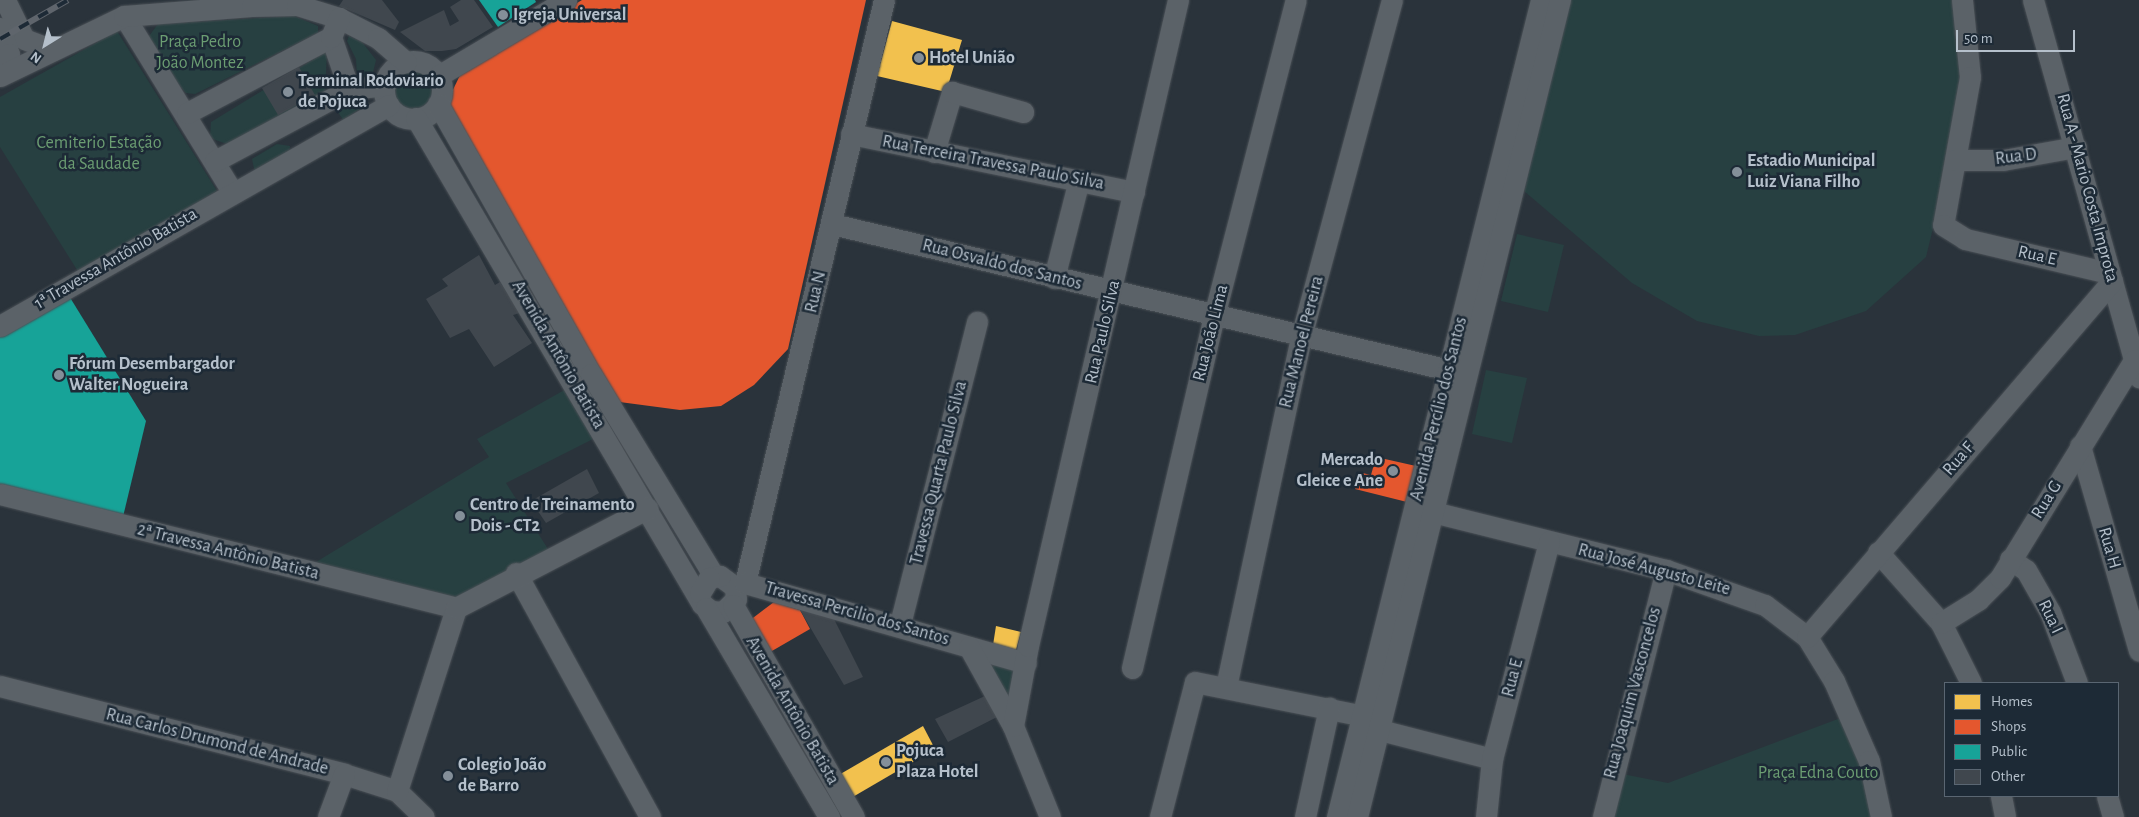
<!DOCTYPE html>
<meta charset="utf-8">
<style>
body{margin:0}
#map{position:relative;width:2139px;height:817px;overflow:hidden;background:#2a333b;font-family:"Alegreya Sans",sans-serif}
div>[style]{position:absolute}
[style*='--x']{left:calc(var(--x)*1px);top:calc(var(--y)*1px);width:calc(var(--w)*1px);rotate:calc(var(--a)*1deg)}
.green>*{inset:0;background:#274041}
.round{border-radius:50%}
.homes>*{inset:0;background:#f2c14e}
.shops>*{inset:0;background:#e4572e}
.public>*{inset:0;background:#17a398}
.building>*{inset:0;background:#40474e}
.roads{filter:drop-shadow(0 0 1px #494f55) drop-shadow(0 0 1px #494f55)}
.minor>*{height:21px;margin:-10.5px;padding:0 10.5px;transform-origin:10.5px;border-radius:10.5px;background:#5b6268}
.minor>.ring{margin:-10.5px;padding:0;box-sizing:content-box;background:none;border:21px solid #5b6268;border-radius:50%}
.rail>*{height:5.5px;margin-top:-2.75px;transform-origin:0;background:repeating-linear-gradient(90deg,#1d2a36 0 11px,#5f656c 0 22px);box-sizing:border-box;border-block:1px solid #5f656c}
.dots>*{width:14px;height:14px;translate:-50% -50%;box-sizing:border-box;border:2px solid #1d2a36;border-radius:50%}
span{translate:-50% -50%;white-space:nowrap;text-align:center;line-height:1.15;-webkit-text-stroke:5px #1d2a36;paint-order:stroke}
.poi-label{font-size:18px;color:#b5c0cb;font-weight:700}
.left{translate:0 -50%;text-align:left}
.right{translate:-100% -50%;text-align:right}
.park-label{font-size:18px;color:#6b9d72}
.street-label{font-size:18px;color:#b5c0cb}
.legend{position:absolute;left:1944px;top:682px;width:175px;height:115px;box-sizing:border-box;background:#1d2a36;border:1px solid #5a6672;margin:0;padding:6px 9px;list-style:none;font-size:15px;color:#b5c0cb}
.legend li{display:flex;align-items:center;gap:10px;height:25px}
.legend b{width:25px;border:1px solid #5a6672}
.north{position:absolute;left:20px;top:20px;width:50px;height:50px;-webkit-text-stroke:4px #1d2a36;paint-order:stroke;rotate:216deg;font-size:14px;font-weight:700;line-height:20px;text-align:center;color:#b5c0cb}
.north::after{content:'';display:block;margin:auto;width:18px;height:22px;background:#b5c0cb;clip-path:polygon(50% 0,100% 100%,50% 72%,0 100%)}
.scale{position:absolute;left:1956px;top:30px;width:119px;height:22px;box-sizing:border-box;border:2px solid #b5c0cb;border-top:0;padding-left:6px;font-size:15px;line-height:18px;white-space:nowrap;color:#b5c0cb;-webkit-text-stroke:4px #1d2a36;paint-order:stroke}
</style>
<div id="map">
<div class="green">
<div style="clip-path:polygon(1571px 0,1954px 0,1963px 43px,1951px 154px,1926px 257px,1866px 311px,1795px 335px,1759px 336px,1697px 321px,1632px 283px,1524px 191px)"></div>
<div style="clip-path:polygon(294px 16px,318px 26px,318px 33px,195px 94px,186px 93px,176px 82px,149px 36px,158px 24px)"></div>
<div style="clip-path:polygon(117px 31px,217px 191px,79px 273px,0 147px,0 97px)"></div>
<div style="clip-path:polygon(349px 36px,362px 42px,376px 60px,371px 80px,357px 75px,356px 59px,347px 41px)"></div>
<div style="clip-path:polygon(327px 51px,325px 94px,227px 144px,210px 138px,211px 122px)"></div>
<div class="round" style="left:393px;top:69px;width:40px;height:40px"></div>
<div style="clip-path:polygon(355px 97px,360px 98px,363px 107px,343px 120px,338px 112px)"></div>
<div style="clip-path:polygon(277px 144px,290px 146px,289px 154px,255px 173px,252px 159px)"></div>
<div style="clip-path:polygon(1517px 234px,1564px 245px,1548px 312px,1501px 301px)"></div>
<div style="clip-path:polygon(1486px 370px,1527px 378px,1512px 443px,1472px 434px)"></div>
<div style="clip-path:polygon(568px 388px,597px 437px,506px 483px,548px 549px,459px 598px,316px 562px,489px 457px,477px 439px)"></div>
<div style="clip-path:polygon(980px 659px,1014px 670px,1011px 700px)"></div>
<div style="clip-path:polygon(1846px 716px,1876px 817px,1609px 817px,1617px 773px,1668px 783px)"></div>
</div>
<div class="homes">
<div style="clip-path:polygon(892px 21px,962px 40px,946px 92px,877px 76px)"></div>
<div style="clip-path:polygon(996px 626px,1021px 632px,1016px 650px,993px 645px)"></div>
<div style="clip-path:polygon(923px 726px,935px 749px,851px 798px,837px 776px)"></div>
</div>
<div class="shops">
<div style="clip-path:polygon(582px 0,866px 0,788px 349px,754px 385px,721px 406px,680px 410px,612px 401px,449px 108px,449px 98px,462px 71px)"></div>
<div style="clip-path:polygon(1376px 457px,1416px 466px,1407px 502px,1355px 489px,1358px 472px,1371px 475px)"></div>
<div style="clip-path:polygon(774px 602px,800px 610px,810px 629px,765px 655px,749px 621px)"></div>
</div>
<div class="public">
<div style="clip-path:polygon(479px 0,535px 0,536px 2px,498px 27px)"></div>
<div style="clip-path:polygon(66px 291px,146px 421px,122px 521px,0 489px,0 330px)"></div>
</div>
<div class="building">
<div style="clip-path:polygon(343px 0,382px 0,399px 22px,395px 30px,339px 6px)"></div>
<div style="clip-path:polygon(461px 0,474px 0,493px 27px,456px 49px,442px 51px,425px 51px,400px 32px,444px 10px,450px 26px,459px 21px,450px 7px)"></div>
<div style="clip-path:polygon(299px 67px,315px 95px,278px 115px,262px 88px)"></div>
<div style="clip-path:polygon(479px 255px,495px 285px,500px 282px,520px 313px,513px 315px,532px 343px,494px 367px,469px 329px,450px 338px,426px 299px,448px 286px,442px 279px)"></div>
<div style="clip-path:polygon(587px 469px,599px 493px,546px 523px,531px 501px)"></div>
<div style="clip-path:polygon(800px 610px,833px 617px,863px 677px,844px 685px)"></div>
<div style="clip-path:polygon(985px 696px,999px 716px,948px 742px,935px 719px)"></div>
</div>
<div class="roads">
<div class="minor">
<div style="--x:5;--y:0;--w:43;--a:64"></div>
<div style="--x:24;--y:39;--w:31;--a:21"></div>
<div style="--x:1962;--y:0;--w:77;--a:84.1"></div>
<div style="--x:1970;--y:77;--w:150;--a:100.3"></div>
<div style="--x:1943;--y:225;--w:26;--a:32"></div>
<div style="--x:1965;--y:239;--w:148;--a:13.3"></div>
<div style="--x:2033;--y:0;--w:392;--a:74.3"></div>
<div style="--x:124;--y:16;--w:208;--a:58.4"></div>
<div style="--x:0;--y:28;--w:28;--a:71"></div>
<div style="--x:9;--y:54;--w:18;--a:96"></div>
<div style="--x:331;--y:37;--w:55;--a:70.9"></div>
<div class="ring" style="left:384px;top:61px;width:37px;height:37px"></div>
<div style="--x:0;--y:76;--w:138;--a:-25.8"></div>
<div style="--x:124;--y:16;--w:128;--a:-4.5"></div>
<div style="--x:252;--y:6;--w:45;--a:-1.3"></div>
<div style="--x:297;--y:5;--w:44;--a:17.2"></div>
<div style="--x:339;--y:18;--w:44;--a:27.1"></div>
<div style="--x:378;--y:38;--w:37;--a:41"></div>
<div style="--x:438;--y:76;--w:149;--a:-30.7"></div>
<div style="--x:438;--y:104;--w:310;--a:60.5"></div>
<div style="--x:591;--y:374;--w:237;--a:58.7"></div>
<div style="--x:187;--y:113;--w:163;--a:-27.8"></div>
<div style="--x:331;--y:37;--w:21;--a:-67"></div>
<div style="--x:416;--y:118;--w:564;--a:59.52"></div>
<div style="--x:702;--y:604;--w:11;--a:38"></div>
<div style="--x:711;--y:611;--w:12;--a:5"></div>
<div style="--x:723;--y:612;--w:18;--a:-45"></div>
<div style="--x:736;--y:599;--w:12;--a:-95"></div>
<div style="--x:735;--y:587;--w:19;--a:-144"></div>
<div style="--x:720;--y:576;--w:11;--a:170"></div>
<div style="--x:709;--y:578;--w:17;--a:121"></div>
<div style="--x:851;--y:134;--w:289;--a:11.6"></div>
<div style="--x:934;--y:152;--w:63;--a:-73.3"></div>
<div style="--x:952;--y:92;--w:74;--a:15.7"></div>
<div style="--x:1955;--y:160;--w:48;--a:0"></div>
<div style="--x:2003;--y:160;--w:74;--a:-10.1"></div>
<div style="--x:215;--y:161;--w:152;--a:-28.2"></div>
<div style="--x:349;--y:89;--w:36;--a:-6"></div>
<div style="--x:832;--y:224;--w:647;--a:13.31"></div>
<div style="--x:1054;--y:278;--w:101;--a:-75.7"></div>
<div style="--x:0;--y:326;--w:447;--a:-29.6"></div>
<div style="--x:2080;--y:446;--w:213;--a:73.9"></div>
<div style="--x:0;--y:494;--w:470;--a:14"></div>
<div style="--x:1421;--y:509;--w:252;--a:14"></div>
<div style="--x:1666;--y:570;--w:105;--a:19.5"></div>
<div style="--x:1765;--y:605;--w:53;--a:37.3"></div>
<div style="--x:1807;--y:637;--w:52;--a:58.5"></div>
<div style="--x:1834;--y:681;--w:87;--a:66.4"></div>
<div style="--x:1869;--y:761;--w:57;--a:77.9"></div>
<div style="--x:1878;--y:552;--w:95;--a:48.4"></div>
<div style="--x:1941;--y:623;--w:67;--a:63.4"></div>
<div style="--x:2010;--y:559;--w:19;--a:35"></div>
<div style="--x:2026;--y:570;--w:48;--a:60.3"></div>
<div style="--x:2050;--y:612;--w:76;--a:69.2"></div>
<div style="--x:516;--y:573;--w:278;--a:61.2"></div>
<div style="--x:745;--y:583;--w:599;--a:-76.59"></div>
<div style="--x:745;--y:583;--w:292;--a:15.9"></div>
<div style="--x:733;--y:605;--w:244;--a:60.3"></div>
<div style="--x:706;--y:608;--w:243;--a:59.5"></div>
<div style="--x:1941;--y:623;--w:44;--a:-31.9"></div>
<div style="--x:1978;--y:600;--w:31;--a:-45"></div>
<div style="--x:2000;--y:578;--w:256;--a:-58.4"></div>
<div style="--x:900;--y:624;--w:312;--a:-75.7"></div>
<div style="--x:1807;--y:637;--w:469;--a:-49.4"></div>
<div style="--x:969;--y:647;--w:90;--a:60.9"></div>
<div style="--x:1013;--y:726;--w:98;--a:67.9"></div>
<div style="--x:1132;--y:668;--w:361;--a:-76.9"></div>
<div style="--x:1214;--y:316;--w:326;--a:-75.5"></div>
<div style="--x:0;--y:686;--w:355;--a:14.3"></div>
<div style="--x:344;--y:774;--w:56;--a:17.8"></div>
<div style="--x:397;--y:791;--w:37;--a:44"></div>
<div style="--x:1226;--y:687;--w:358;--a:-77.9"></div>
<div style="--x:1301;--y:337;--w:349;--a:-74.9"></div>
<div style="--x:1013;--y:726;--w:81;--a:-79.4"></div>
<div style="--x:1028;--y:646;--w:663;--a:-76.93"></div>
<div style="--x:1380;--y:730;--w:116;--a:14.5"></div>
<div style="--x:397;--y:791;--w:192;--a:-72.1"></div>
<div style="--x:456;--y:608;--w:216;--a:-27.5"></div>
<div style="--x:2001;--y:796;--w:21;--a:79"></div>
<div style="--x:2107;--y:796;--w:22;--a:74"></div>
<div style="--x:328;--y:817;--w:46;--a:-69.6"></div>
<div style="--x:1160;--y:817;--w:139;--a:-75.5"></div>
<div style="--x:1195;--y:682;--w:172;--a:11.4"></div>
<div style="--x:1305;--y:817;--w:112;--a:-77.6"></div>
<div style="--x:1337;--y:817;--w:842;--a:-75.98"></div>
<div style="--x:1357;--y:817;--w:842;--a:-76.05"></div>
<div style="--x:1486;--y:817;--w:58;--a:-84.1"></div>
<div style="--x:1492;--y:759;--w:225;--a:-75.3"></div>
<div style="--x:1603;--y:817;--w:255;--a:-75.7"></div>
</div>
</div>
<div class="rail">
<div style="--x:0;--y:39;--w:78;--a:-29.8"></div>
</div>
<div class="dots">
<div style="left:503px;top:15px;background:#848f99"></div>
<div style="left:919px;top:58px;background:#848f99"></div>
<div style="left:288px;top:92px;background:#848f99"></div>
<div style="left:1737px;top:172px;background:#848f99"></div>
<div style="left:59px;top:375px;background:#848f99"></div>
<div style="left:1393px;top:471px;background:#848f99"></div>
<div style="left:460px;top:516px;background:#848f99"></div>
<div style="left:886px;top:762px;background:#848f99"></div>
<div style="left:448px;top:776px;background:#848f99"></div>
</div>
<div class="poi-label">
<span class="left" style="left:513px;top:15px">Igreja Universal</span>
<span class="left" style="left:929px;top:58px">Hotel União</span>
<span class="left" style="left:298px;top:92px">Terminal Rodoviario<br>de Pojuca</span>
<span class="left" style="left:1747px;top:172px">Estadio Municipal<br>Luiz Viana Filho</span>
<span class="left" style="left:69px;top:375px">Fórum Desembargador<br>Walter Nogueira</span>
<span class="right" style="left:1383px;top:471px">Mercado<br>Gleice e Ane</span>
<span class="left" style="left:470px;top:516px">Centro de Treinamento<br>Dois - CT2</span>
<span class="left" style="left:896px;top:762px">Pojuca<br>Plaza Hotel</span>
<span class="left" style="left:458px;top:776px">Colegio João<br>de Barro</span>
</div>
<div class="park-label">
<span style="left:200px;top:53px">Praça Pedro<br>João Montez</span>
<span style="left:99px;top:154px">Cemiterio Estação<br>da Saudade</span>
<span style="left:1818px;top:773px">Praça Edna Couto</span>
</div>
<div class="street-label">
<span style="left:2016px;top:157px;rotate:-7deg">Rua D</span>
<span style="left:993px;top:163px;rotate:11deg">Rua Terceira Travessa Paulo Silva</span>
<span style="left:2087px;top:188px;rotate:75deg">Rua A - Mario Costa Improta</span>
<span style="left:2037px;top:256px;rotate:13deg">Rua E</span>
<span style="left:116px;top:259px;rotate:-30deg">1ª Travessa Antônio Batista</span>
<span style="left:1002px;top:265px;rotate:14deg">Rua Osvaldo dos Santos</span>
<span style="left:816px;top:292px;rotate:-77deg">Rua N</span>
<span style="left:1103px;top:332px;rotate:-77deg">Rua Paulo Silva</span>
<span style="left:1211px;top:333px;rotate:-76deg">Rua João Lima</span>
<span style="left:1302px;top:342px;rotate:-76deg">Rua Manoel Pereira</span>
<span style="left:558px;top:355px;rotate:60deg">Avenida Antônio Batista</span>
<span style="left:1439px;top:409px;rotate:-76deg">Avenida Percílio dos Santos</span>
<span style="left:1959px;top:459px;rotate:-49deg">Rua F</span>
<span style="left:939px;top:473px;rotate:-76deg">Travessa Quarta Paulo Silva</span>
<span style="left:2047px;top:500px;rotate:-58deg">Rua G</span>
<span style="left:2109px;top:548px;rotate:74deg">Rua H</span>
<span style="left:228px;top:552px;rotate:14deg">2ª Travessa Antônio Batista</span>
<span style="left:1654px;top:570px;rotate:15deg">Rua José Augusto Leite</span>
<span style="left:857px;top:614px;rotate:16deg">Travessa Percilio dos Santos</span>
<span style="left:2050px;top:617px;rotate:64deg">Rua I</span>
<span style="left:1513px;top:678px;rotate:-75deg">Rua E</span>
<span style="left:1633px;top:693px;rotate:-75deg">Rua Joaquim Vasconcelos</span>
<span style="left:792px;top:711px;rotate:60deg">Avenida Antônio Batista</span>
<span style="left:217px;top:742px;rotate:14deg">Rua Carlos Drumond de Andrade</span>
</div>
<ul class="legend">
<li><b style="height:14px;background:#f2c14e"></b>Homes</li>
<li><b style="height:14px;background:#e4572e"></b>Shops</li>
<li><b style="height:14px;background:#17a398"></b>Public</li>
<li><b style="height:14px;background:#40474e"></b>Other</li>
</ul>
<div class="north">N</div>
<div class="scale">50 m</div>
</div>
